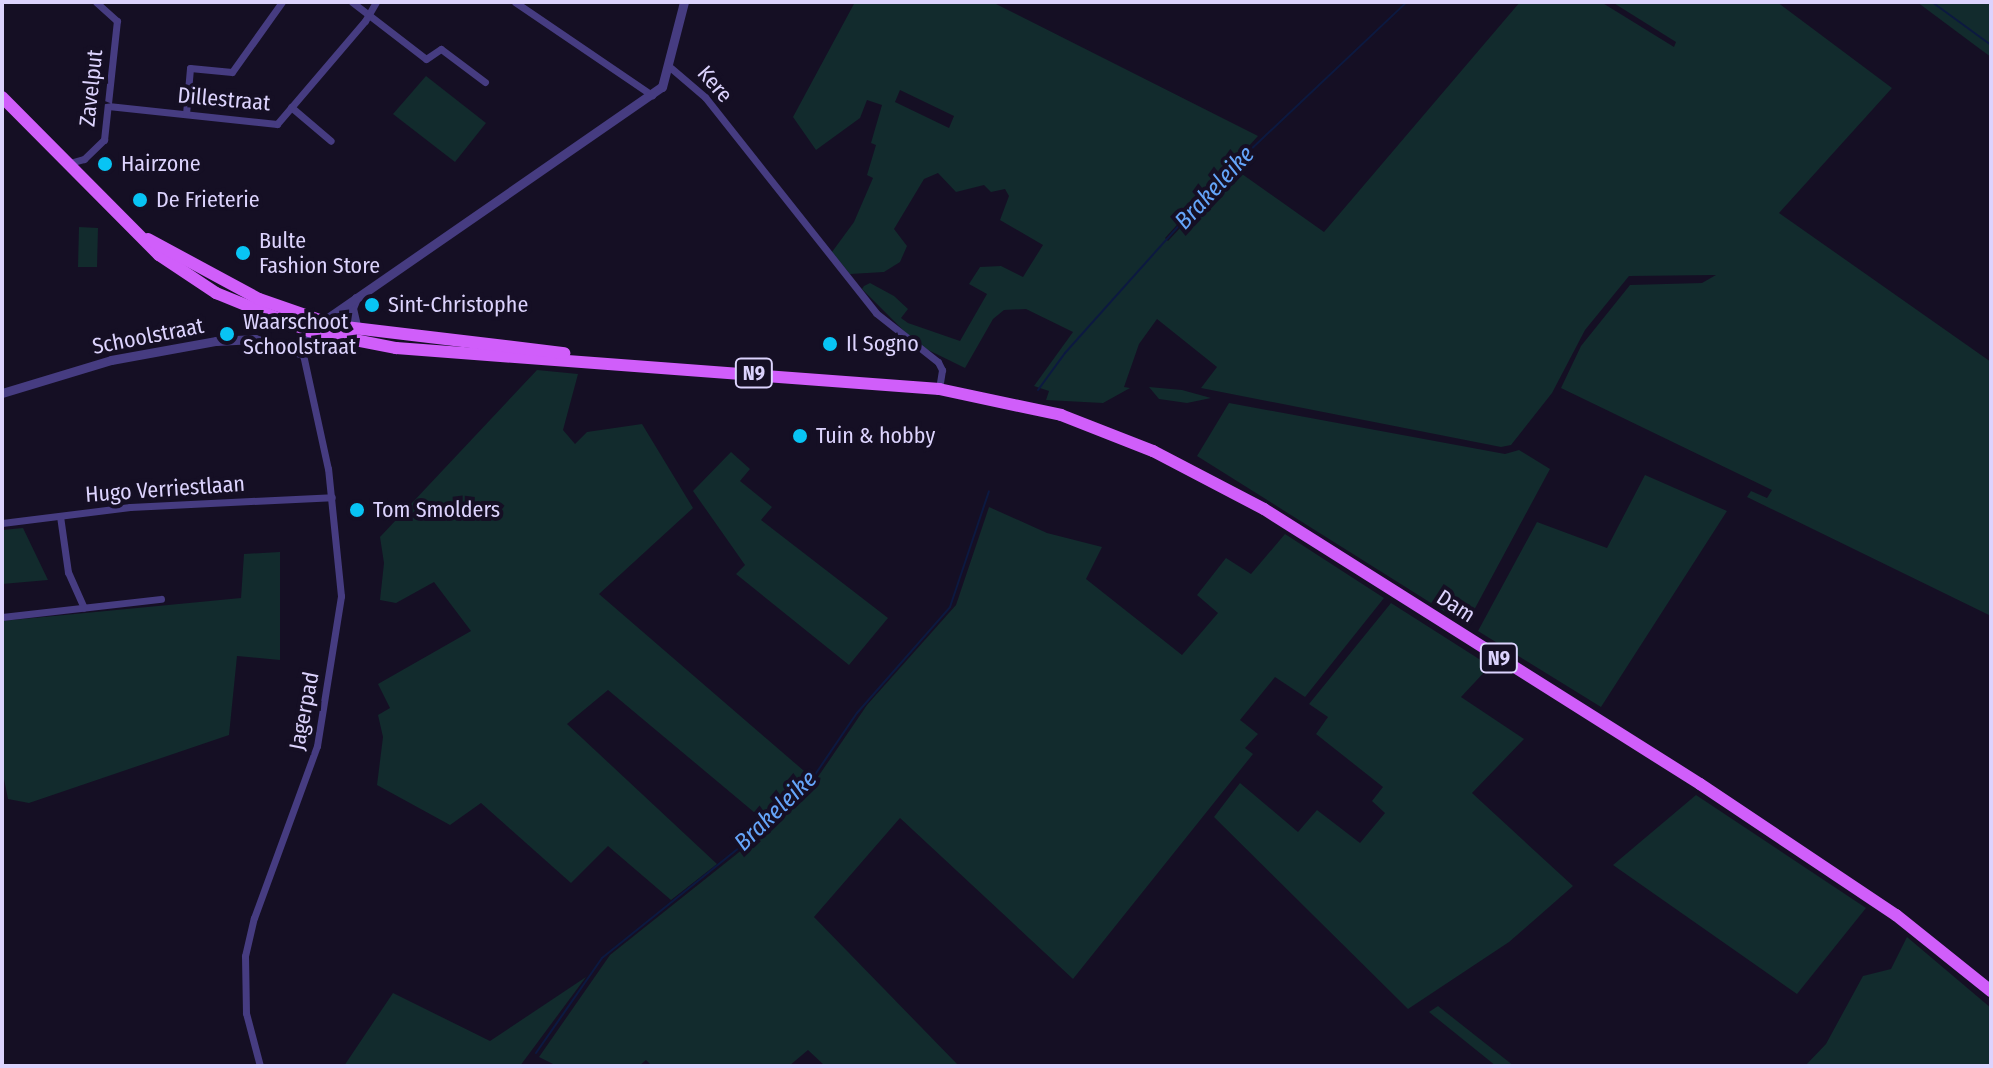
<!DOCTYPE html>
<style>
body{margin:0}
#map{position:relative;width:1993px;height:1068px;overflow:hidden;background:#150f24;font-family:"Fira Sans Condensed",sans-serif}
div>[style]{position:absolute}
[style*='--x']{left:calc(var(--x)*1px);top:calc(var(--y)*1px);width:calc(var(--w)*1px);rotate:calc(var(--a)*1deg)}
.green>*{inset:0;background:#122b2d}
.stream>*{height:2px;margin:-1px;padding:0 1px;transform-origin:1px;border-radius:1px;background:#0c1940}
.minor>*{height:7px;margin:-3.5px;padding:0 3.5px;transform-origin:3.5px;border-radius:3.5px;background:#463c81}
.tertiary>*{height:9px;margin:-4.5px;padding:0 4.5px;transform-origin:4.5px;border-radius:4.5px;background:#463c81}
.primary>*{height:12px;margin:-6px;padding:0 6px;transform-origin:6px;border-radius:6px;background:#d05efa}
.dots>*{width:22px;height:22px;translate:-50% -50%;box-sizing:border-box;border:4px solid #150f24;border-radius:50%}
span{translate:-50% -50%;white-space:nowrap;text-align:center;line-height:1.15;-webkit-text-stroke:8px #150f24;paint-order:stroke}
.shield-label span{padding:2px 6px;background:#150f24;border:2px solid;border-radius:6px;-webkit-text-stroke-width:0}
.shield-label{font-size:20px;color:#dcd3fd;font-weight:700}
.street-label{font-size:22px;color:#dcd3fd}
.poi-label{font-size:22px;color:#dcd3fd}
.left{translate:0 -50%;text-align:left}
.water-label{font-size:24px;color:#65a5fa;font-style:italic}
.frame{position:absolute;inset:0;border:4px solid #dcd3fd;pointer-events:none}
</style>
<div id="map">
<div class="green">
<div style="clip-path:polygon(evenodd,855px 2px,992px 2px,1258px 136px,1165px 238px,1168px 241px,1235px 169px,1324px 232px,1520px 2px,1601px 2px,1674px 47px,1676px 42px,1612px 2px,1777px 2px,1892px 88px,1779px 213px,1991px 362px,1991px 616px,1747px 497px,1751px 491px,1767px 498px,1772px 490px,1561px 388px,1581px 346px,1630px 285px,1702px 283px,1716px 275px,1629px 276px,1585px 330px,1552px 393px,1511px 445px,1501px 447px,1201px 388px,1217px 367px,1157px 319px,1139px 344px,1124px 387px,1130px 388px,1103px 403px,1046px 400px,1049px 391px,1034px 386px,1073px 332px,1026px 309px,1004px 310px,993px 319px,965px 368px,918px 345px,862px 289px,864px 286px,870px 283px,894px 296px,908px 309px,901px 318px,908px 323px,960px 341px,987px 294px,969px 284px,980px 267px,1001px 266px,1023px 277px,1043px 245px,1000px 220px,1009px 196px,1005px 189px,991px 192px,984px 185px,956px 192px,938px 173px,924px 179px,894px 229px,907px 246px,900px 262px,884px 272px,850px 274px,832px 252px,854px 222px,873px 178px,867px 175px,876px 145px,871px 143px,882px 105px,867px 100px,860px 118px,816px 150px,793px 117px,855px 2px,900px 90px,954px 116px,949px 128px,895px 102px,900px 90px)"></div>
<div style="clip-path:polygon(1917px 2px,1991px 2px,1991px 57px,1980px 49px)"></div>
<div style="clip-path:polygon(426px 76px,486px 123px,455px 162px,393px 114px)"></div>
<div style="clip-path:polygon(79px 227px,98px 228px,97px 267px,78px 267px)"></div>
<div style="clip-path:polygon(537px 370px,578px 374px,563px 430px,575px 444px,587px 432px,642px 424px,693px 508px,599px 594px,811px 777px,767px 823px,608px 690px,567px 724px,717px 864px,671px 900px,608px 846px,571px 883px,481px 803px,450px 825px,377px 785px,383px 737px,378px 715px,390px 708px,378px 684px,471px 631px,434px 582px,396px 603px,380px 600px,384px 563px,380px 537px)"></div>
<div style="clip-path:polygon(1149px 387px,1182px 390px,1211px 398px,1187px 403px,1159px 399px)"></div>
<div style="clip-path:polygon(1229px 403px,1505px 454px,1519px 450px,1550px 469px,1466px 625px,1197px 456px)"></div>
<div style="clip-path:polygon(731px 452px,750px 469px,740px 481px,772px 507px,761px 520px,888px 618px,849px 665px,736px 574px,745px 565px,693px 491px)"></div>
<div style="clip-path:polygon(1645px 475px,1727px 511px,1601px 707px,1478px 631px,1537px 522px,1607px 548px)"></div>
<div style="clip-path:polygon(989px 507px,1047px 533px,1102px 547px,1086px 579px,1182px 655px,1218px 613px,1197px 595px,1226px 558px,1251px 574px,1285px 534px,1384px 598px,1305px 697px,1275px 677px,1240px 720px,1258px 734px,1245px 748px,1253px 754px,1073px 979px,900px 818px,814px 917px,959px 1066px,825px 1066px,808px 1050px,789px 1066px,652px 1066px,646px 1060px,639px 1066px,557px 1066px,539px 1057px,610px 955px,778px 821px,811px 787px,867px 705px,956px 605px)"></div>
<div style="clip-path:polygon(23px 528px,48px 580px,2px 584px,2px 530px)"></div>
<div style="clip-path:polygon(280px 552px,280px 660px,237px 656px,229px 735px,29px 803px,8px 799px,2px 769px,2px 621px,241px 598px,244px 554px)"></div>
<div style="clip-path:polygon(1391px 603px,1490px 666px,1461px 697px,1524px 739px,1472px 793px,1573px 886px,1509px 942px,1408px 1009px,1214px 817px,1240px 783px,1298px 832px,1317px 810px,1360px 843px,1385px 813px,1372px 801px,1383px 787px,1316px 734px,1328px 717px,1309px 704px)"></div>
<div style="clip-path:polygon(1696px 795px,1866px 908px,1797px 994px,1613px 865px)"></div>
<div style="clip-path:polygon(1907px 937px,1991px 1008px,1991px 1066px,1805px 1066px,1826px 1044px,1863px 976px,1891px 969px)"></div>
<div style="clip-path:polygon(586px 977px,520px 1066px,344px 1066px,393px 993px,490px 1041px)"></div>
<div style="clip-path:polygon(1438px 1006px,1514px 1066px,1496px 1066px,1429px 1012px)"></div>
</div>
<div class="stream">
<div style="--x:1932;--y:2;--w:73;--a:36.1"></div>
<div style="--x:1038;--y:390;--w:46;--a:-53.9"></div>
<div style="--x:1065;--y:353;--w:243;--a:-48.2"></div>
<div style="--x:1227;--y:172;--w:248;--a:-43.4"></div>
<div style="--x:536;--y:1053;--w:116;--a:-55.2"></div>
<div style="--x:602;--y:958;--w:217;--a:-38.8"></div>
<div style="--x:771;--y:822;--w:52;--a:-45"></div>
<div style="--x:808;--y:785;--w:87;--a:-55.8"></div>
<div style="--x:857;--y:713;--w:141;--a:-48.7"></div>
<div style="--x:950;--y:607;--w:122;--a:-71.4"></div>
<div style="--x:534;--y:1066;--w:1;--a:0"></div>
</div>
<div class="minor">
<div style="--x:352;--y:2;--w:93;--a:37.6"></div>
<div style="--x:426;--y:59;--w:18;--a:-34"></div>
<div style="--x:441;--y:49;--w:55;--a:36.9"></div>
<div style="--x:515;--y:2;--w:166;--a:34.2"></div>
<div style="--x:671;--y:68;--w:45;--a:40.5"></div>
<div style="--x:705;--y:97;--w:275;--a:51.6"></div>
<div style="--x:876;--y:313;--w:79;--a:38.3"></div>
<div style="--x:938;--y:362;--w:9;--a:63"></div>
<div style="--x:942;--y:370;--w:19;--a:99"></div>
<div style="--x:108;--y:106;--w:170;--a:6.1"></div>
<div style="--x:277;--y:124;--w:135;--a:-49.5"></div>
<div style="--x:365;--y:21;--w:22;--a:-60"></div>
<div style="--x:291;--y:107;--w:52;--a:40.4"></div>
<div style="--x:186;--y:114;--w:46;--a:-85"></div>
<div style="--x:190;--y:68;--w:42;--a:5.4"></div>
<div style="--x:232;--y:72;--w:86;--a:-54.5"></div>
<div style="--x:66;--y:164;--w:19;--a:-16"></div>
<div style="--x:84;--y:159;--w:28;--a:-44"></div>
<div style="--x:104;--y:140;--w:120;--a:-83.8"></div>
<div style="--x:117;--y:21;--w:28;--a:-138"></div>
<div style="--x:60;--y:516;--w:57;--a:81.9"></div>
<div style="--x:68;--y:572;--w:39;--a:66"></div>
<div style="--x:2;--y:523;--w:129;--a:-7.1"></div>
<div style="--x:130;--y:507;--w:202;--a:-2.8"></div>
<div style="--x:2;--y:617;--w:160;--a:-6.5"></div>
<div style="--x:260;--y:1066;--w:55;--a:-104.8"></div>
<div style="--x:246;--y:1013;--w:57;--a:-91"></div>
<div style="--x:245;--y:956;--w:39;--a:-77"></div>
<div style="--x:254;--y:918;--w:183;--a:-69.9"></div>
<div style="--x:317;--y:746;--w:152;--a:-80.9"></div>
<div style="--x:341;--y:596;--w:128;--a:-95.8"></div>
<div style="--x:328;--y:469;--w:118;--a:-102.3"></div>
</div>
<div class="tertiary">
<div style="--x:356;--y:298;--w:11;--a:112"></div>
<div style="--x:352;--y:308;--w:23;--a:77"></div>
<div style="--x:303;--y:354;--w:24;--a:-75"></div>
<div style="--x:309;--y:331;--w:429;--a:-34.7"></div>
<div style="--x:662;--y:87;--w:88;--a:-75.5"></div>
<div style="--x:2;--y:393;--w:114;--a:-16.8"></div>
<div style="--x:111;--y:360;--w:107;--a:-10.3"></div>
<div style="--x:216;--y:341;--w:39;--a:-3"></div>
<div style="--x:255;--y:339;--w:50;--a:17.4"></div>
<div style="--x:303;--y:354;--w:12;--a:-20"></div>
<div style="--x:314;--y:350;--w:22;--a:-58"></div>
</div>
<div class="primary">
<div style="--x:2;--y:97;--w:223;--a:45.2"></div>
<div style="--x:159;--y:255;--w:69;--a:33.7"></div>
<div style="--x:216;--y:293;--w:100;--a:22.2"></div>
<div style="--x:309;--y:331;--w:89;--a:11.1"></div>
<div style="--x:396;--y:348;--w:545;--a:4.32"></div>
<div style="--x:939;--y:389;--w:125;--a:12"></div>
<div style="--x:1061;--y:415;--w:99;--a:21.4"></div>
<div style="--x:1153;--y:451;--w:125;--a:27.6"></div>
<div style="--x:1264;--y:509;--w:515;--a:32.24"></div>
<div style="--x:1700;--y:784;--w:236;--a:33.8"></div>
<div style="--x:1896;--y:915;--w:122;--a:38.7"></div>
<div style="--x:148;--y:239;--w:126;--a:28.4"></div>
<div style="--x:259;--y:299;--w:83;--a:19.1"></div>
<div style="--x:337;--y:326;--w:229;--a:6.8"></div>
</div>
<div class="dots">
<div style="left:105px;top:164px;background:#08c4f4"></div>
<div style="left:140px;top:200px;background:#08c4f4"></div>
<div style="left:243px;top:253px;background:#08c4f4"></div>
<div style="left:372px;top:305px;background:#08c4f4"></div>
<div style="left:227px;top:334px;background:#08c4f4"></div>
<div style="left:830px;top:344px;background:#08c4f4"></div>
<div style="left:800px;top:436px;background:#08c4f4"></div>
<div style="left:357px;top:510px;background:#08c4f4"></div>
</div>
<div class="shield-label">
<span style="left:754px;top:373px">N9</span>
<span style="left:1499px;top:658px">N9</span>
</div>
<div class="street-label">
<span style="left:715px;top:84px;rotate:49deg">Kere</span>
<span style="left:91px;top:88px;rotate:-84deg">Zavelput</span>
<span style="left:224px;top:99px;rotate:5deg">Dillestraat</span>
<span style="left:148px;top:336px;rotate:-11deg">Schoolstraat</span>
<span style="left:165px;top:489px;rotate:-4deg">Hugo Verriestlaan</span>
<span style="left:1456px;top:606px;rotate:33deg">Dam</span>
<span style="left:304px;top:711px;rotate:-79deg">Jagerpad</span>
</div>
<div class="poi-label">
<span class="left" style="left:121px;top:164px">Hairzone</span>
<span class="left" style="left:156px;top:200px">De Frieterie</span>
<span class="left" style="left:259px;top:253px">Bulte<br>Fashion Store</span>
<span class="left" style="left:388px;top:305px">Sint-Christophe</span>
<span class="left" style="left:243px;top:334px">Waarschoot<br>Schoolstraat</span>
<span class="left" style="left:846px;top:344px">Il Sogno</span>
<span class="left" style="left:816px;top:436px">Tuin &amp; hobby</span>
<span class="left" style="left:373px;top:510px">Tom Smolders</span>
</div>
<div class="water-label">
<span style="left:1215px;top:188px;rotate:-47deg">Brakeleike</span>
<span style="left:776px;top:811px;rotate:-44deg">Brakeleike</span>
</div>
<div class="frame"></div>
</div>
